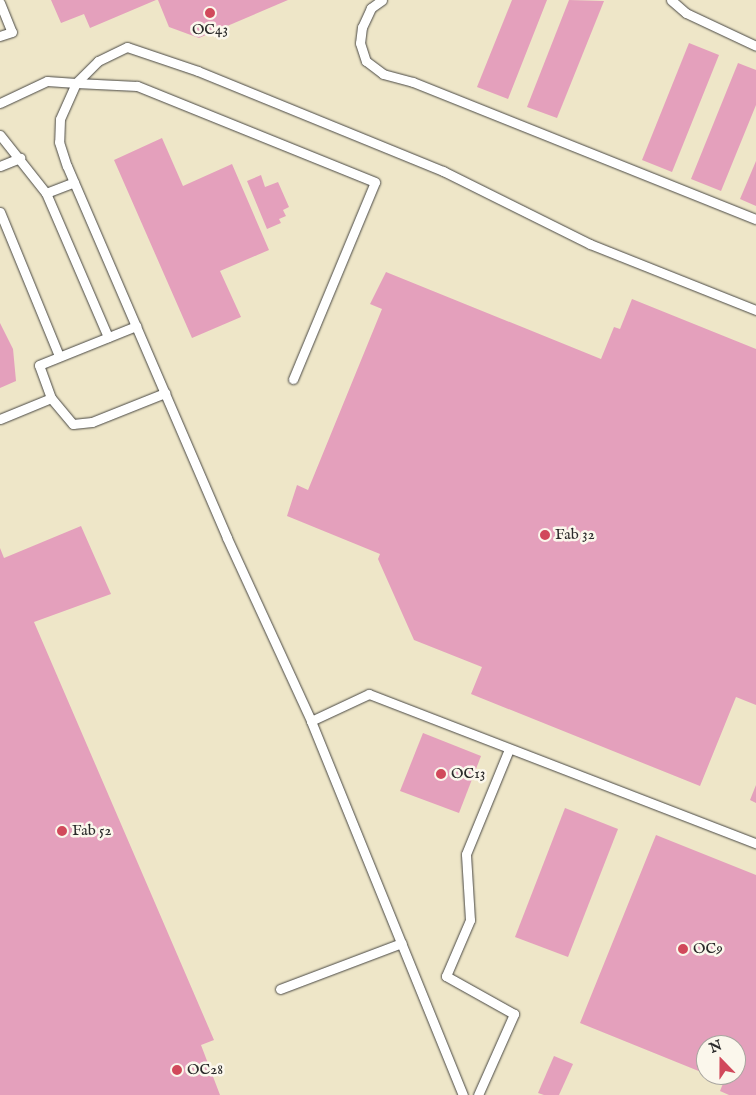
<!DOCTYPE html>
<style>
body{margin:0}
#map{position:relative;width:756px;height:1095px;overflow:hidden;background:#eee6c8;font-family:"IM FELL English",serif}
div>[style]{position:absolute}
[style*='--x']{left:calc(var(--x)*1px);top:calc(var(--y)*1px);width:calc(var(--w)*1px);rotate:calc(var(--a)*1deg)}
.building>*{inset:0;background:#e4a0bc}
.roads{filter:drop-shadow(0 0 1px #484743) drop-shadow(0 0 1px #484743)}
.lane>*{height:9px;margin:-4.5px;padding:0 4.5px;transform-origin:4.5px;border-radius:4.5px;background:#fff}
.dots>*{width:14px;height:14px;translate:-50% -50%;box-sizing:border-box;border:2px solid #fbf7ec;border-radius:50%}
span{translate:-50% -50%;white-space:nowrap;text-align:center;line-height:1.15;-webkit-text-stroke:5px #fbf7ec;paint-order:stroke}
.poi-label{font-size:15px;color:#2b2b2b}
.left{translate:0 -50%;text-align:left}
.north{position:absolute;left:696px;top:1035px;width:50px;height:50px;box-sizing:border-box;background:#fbf7ec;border:1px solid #a8a59f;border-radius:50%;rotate:338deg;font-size:14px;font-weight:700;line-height:20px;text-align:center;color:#2b2b2b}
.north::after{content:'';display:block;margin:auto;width:18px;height:22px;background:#d1495b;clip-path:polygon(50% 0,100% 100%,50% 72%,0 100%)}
</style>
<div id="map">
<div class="building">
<div style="clip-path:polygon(51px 0,156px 0,90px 28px,84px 14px,61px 23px)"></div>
<div style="clip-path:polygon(158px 0,288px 0,199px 38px,169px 27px)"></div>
<div style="clip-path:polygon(512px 0,547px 0,508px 99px,477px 87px)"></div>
<div style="clip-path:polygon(569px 0,604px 1px,557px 118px,527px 107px)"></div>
<div style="clip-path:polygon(689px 43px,719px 55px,672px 172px,642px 160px)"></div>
<div style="clip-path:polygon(738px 63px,756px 70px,756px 105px,721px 191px,691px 179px)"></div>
<div style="clip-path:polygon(162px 138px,183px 186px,232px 164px,269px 250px,220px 271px,241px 317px,192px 338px,114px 160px)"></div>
<div style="clip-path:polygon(756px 161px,756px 206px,740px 199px)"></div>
<div style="clip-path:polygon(261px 175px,265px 187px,278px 182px,289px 207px,283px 210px,286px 216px,279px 219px,281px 223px,267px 229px,247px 181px)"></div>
<div style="clip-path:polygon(386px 272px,601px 359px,614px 327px,620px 329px,632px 299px,756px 349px,756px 705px,736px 697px,700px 786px,471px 694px,482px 667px,414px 640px,378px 559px,380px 554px,287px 516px,297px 485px,308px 490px,382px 309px,370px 304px)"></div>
<div style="clip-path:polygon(0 323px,13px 349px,16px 381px,0 388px)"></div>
<div style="clip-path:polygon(81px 526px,111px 594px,34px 622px,214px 1040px,201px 1045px,220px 1095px,0 1095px,0 548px,4px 558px)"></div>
<div style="clip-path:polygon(423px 733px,481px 756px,459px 813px,400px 791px)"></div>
<div style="clip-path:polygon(756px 785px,756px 803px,750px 800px)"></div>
<div style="clip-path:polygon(565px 808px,618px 829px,568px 957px,515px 937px)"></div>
<div style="clip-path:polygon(656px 835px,756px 875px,756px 1095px,729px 1095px,720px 1091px,724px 1081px,710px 1075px,736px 1075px,736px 1045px,706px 1045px,706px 1074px,580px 1023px)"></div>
<div style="clip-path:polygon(554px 1056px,573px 1064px,559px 1095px,544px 1095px,538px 1093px)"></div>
</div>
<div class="roads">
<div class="lane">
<div style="--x:382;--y:0;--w:14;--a:144"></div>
<div style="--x:371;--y:8;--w:21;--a:115"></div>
<div style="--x:362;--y:27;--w:16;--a:97"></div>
<div style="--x:360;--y:43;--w:19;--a:72"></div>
<div style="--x:366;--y:61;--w:21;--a:37"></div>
<div style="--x:383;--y:74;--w:31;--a:15"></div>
<div style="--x:413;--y:82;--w:369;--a:21.8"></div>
<div style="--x:671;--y:0;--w:20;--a:41"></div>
<div style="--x:686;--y:13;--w:77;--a:25.2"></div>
<div style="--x:0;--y:3;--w:31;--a:68"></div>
<div style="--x:12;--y:32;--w:13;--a:162"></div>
<div style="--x:0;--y:103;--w:52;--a:-25.1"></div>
<div style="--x:47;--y:81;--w:29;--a:4"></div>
<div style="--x:76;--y:83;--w:31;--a:-45"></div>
<div style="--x:98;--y:61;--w:32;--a:-26"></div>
<div style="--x:127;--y:47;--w:75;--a:18.7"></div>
<div style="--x:198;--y:71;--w:265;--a:22.2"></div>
<div style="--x:443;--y:171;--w:164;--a:26.4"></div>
<div style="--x:590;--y:244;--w:179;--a:21.7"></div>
<div style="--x:0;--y:135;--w:74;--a:51.6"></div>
<div style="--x:46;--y:193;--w:30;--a:-21"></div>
<div style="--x:0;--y:166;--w:22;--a:-22"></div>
<div style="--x:46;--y:193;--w:157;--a:66.7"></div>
<div style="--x:0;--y:212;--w:156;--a:67.7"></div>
<div style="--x:293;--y:379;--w:213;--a:-67.4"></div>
<div style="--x:375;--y:182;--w:257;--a:-158"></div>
<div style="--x:137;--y:86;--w:61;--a:-177.2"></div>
<div style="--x:76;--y:83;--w:39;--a:114"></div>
<div style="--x:60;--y:119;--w:23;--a:92"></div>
<div style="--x:59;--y:142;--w:25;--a:72"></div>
<div style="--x:67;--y:166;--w:405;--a:66.7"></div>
<div style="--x:227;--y:538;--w:201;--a:65.3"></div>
<div style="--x:311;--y:721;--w:404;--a:67.9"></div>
<div style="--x:51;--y:398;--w:34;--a:50"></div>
<div style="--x:73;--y:424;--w:19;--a:-6"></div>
<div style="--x:92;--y:422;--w:79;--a:-21.7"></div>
<div style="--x:0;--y:419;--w:55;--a:-22.4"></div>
<div style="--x:51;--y:398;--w:35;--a:-110"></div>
<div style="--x:39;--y:365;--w:105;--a:-21.9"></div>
<div style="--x:311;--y:721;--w:64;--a:-25"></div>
<div style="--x:369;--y:694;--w:415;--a:21.1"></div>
<div style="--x:280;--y:989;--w:130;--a:-20.7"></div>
<div style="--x:478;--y:1095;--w:89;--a:-66"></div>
<div style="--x:514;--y:1014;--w:78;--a:-150.8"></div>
<div style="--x:446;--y:976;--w:61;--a:-66.8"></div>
<div style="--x:470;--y:920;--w:66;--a:-93.5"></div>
<div style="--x:466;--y:854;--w:113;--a:-67.7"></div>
</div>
</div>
<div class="dots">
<div style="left:210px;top:13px;background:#d1495b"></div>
<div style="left:545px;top:535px;background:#d1495b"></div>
<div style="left:441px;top:774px;background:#d1495b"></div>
<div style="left:62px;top:831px;background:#d1495b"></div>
<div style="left:683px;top:949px;background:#d1495b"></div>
<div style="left:177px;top:1070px;background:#d1495b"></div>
</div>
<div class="poi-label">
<span style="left:210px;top:30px">OC43</span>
<span class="left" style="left:555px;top:535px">Fab 32</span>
<span class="left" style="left:451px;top:774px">OC13</span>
<span class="left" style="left:72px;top:831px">Fab 52</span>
<span class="left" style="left:693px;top:949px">OC9</span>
<span class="left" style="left:187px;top:1070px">OC28</span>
</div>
<div class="north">N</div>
</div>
